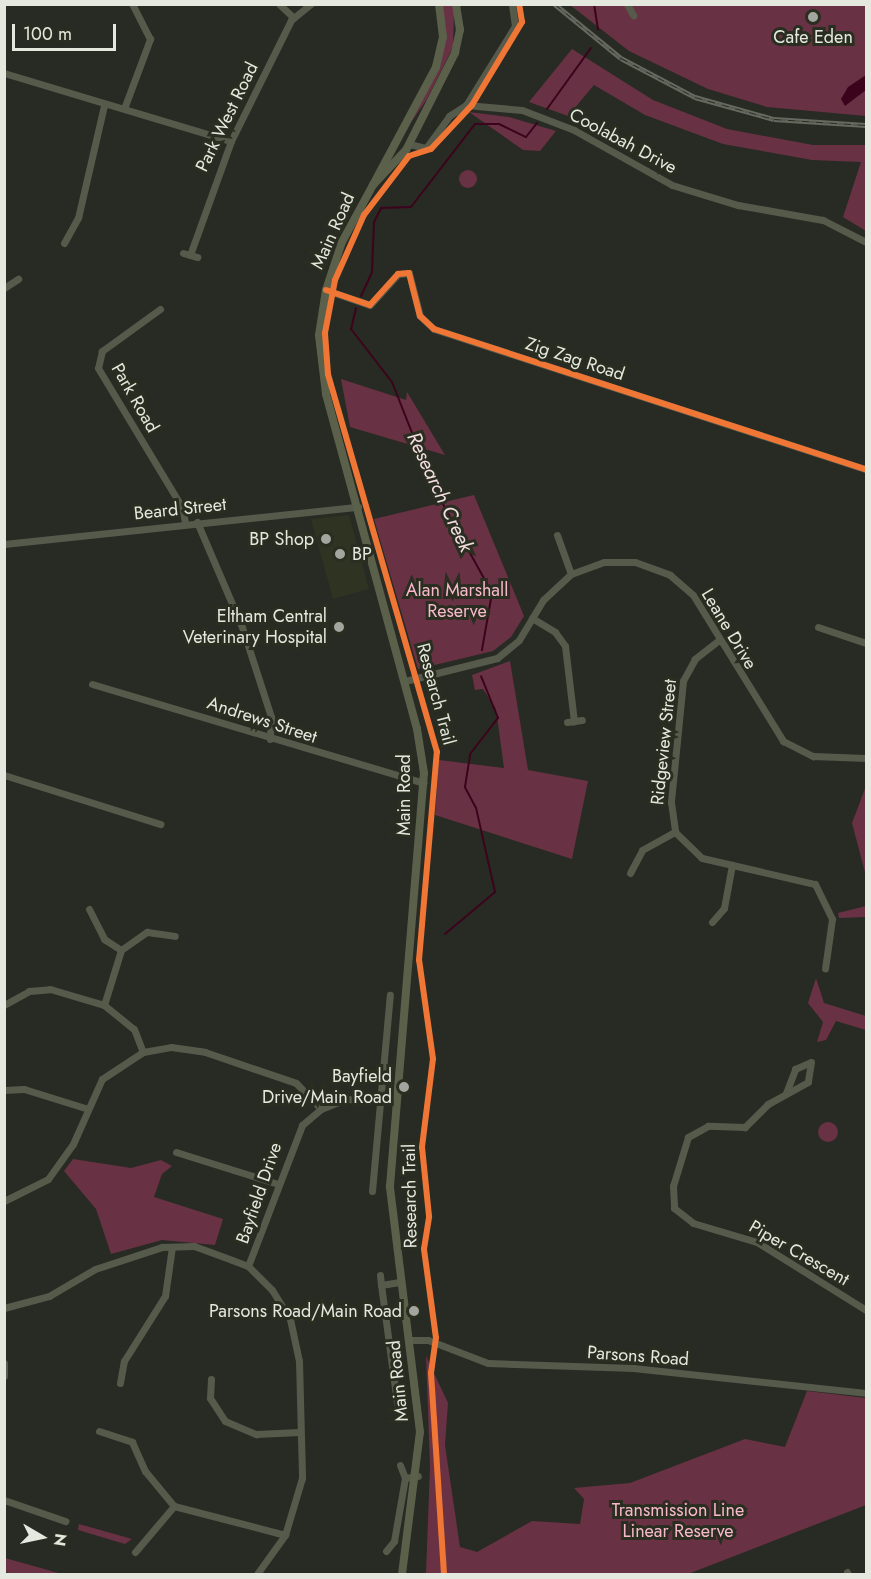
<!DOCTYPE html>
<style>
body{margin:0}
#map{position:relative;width:871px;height:1579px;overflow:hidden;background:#282a24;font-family:Jost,sans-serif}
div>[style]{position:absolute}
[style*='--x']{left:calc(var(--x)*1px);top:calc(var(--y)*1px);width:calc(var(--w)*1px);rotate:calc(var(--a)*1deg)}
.built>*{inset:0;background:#2e3421}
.green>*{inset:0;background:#693244}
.round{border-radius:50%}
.water>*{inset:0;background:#3b041c}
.stream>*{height:2px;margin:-1px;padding:0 1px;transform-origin:1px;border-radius:1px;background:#3b041c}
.minor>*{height:7px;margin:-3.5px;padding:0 3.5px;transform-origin:3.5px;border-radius:3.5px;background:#565a4b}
.major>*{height:8px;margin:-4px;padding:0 4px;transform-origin:4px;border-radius:4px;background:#5b604b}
.rail>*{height:4.5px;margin-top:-2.25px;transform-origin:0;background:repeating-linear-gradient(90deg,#292e20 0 7px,#65695f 0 14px);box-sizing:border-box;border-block:2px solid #65695f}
.cycleway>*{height:6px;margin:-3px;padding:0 3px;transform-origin:3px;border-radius:3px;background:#f07635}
.dots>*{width:16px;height:16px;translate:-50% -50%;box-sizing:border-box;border:3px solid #292e20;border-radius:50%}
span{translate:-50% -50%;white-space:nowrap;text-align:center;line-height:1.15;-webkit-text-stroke:6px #292e20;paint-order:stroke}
.poi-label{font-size:18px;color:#e4e8df}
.right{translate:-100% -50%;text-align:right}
.left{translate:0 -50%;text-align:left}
.street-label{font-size:18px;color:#e4e8df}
.park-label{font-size:18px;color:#f9b9cb}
.water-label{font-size:20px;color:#f4dde3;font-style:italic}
.frame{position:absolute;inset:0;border:6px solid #e4e8df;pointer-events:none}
.north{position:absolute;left:12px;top:1507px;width:60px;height:60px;-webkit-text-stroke:4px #292e20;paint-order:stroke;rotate:99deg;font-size:16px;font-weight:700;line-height:24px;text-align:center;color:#e4e8df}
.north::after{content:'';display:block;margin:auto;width:21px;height:27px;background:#e4e8df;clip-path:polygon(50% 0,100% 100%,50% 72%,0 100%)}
.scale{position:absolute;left:12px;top:24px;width:104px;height:27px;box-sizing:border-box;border:3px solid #e4e8df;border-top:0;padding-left:8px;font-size:18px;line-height:21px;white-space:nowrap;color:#e4e8df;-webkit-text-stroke:4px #292e20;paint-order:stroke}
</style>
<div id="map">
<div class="built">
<div style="clip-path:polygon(349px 515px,369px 589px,333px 599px,311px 519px)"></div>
</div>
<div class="green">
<div style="clip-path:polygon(442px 5px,452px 5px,454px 13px,453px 47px,427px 99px,405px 131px,440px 65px,446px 31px)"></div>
<div style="clip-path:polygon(570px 5px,866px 5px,866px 116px,767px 107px,708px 89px,629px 51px)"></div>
<div style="clip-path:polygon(572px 49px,653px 100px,727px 129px,813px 145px,866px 145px,866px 231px,843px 217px,861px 162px,812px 160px,723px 144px,645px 115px,594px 85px,568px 116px,529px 102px)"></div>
<div style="clip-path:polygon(469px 112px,509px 117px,556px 131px,540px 151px,523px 150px)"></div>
<div class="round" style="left:459px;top:170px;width:18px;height:18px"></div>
<div style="clip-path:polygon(341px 379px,406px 400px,407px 392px,445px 455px,350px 427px)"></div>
<div style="clip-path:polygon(474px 495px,524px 616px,511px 637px,493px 651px,418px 669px,374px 519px)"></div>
<div style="clip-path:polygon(510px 661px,528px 770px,588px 781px,572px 859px,435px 815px,439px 760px,504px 768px,496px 709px,483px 689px,475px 690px,472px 675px)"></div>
<div style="clip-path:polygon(866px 786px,866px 876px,852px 823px)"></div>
<div style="clip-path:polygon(866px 906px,866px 917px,839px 918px,838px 913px)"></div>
<div style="clip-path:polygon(816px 978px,824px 1003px,866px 1016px,866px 1030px,836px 1021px,826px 1040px,817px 1042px,823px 1022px,808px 1003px)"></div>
<div class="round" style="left:818px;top:1122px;width:20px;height:20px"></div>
<div style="clip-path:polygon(73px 1159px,131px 1168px,161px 1160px,172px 1166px,162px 1174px,154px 1197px,223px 1219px,215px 1245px,162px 1240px,111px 1254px,96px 1209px,64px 1171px)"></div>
<div style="clip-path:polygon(426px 1356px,448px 1403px,445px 1445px,460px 1547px,477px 1552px,532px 1521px,580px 1524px,584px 1499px,574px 1488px,630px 1483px,745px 1439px,785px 1447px,807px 1391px,866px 1398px,866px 1505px,688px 1574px,426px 1574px,430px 1467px)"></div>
<div style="clip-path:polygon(79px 1524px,132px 1539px,125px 1544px,78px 1530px)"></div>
<div style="clip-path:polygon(5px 1558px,62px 1574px,14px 1574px,5px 1572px)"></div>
</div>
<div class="water">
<div style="clip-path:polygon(866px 75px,866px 90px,845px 106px,841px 99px,848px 87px)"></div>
</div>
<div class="stream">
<div style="--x:594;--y:4;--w:26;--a:81"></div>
<div style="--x:547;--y:109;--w:75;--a:-54.2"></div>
<div style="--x:361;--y:296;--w:26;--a:-65"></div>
<div style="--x:372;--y:272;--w:50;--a:-87.7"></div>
<div style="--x:374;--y:222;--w:16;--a:-63"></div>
<div style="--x:381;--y:208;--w:30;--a:-2"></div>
<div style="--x:411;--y:207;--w:105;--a:-52.4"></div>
<div style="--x:475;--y:124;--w:24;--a:0"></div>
<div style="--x:499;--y:124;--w:30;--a:26"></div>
<div style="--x:526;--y:137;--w:18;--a:-52"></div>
<div style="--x:356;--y:308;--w:22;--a:103"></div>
<div style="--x:351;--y:329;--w:67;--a:52.3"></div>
<div style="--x:392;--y:382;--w:112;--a:68.5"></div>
<div style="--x:433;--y:486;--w:122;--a:61.1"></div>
<div style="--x:492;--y:593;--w:58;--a:100"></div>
<div style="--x:445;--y:934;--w:65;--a:-40"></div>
<div style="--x:495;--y:892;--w:86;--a:-102.7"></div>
<div style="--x:476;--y:808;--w:24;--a:-118"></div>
<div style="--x:465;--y:787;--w:33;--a:-81"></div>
<div style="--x:470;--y:754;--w:46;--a:-52.1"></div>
<div style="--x:498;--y:718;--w:45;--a:-112"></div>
</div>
<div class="minor">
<div style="--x:279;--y:4;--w:19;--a:43"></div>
<div style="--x:627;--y:4;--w:13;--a:61"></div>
<div style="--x:4;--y:73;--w:237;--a:16.7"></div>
<div style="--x:466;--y:105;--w:93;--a:-58.2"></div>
<div style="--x:515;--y:26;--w:22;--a:-98"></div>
<div style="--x:125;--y:106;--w:72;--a:-69.5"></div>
<div style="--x:150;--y:39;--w:39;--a:-117"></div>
<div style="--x:409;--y:144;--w:17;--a:13"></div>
<div style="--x:426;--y:148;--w:39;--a:-54"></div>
<div style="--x:449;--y:116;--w:20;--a:-33"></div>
<div style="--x:466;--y:105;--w:56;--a:5.1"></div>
<div style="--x:522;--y:110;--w:56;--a:21"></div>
<div style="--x:574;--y:130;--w:112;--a:29.3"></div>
<div style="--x:672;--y:185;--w:69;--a:16.9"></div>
<div style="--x:738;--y:205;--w:86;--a:10"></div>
<div style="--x:823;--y:220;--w:48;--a:27.1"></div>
<div style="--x:64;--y:243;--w:29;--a:-61"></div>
<div style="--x:78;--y:218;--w:116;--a:-77"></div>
<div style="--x:183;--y:253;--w:15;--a:16"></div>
<div style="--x:190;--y:255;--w:121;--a:-70.2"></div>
<div style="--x:231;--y:141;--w:135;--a:-63.6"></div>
<div style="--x:291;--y:20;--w:26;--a:-39"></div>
<div style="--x:4;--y:288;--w:17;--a:-33"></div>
<div style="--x:326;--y:290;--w:46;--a:18.8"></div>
<div style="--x:370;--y:305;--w:42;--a:-47.9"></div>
<div style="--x:398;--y:274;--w:11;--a:-5"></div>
<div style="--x:409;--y:273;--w:44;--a:75.7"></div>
<div style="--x:420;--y:316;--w:19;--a:43"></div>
<div style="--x:434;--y:329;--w:454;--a:18"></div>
<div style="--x:160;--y:309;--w:72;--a:144.1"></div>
<div style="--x:102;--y:351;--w:17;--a:103"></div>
<div style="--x:98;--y:368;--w:162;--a:58.9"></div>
<div style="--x:182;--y:507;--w:16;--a:79"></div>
<div style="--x:197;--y:522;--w:114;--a:66.8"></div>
<div style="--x:242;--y:627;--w:95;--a:72.1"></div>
<div style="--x:271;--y:717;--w:22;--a:93"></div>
<div style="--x:557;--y:535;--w:41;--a:70.3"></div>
<div style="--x:4;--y:544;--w:356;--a:-6"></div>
<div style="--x:532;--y:618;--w:27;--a:31"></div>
<div style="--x:555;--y:632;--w:17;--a:54"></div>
<div style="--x:565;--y:646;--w:76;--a:83.2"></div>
<div style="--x:818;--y:627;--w:51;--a:18.4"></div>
<div style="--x:719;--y:640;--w:31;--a:142"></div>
<div style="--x:695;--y:659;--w:25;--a:119"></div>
<div style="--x:683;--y:681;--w:122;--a:95.7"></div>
<div style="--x:671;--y:802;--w:30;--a:82"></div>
<div style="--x:675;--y:832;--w:37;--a:44"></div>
<div style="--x:702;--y:858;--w:116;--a:13"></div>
<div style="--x:815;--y:884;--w:39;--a:64"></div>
<div style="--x:832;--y:919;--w:50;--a:98"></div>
<div style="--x:405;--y:681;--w:95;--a:-14"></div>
<div style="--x:497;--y:658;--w:28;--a:-39"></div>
<div style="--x:519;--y:640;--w:47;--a:-59"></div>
<div style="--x:543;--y:600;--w:38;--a:-43"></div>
<div style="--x:571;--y:574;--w:35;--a:-20"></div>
<div style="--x:604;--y:562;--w:31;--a:0"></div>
<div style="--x:635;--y:562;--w:37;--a:20"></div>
<div style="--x:670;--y:575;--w:30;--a:41"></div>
<div style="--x:693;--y:595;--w:172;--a:58.3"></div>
<div style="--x:783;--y:741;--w:34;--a:27"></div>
<div style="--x:813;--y:756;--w:53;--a:2.2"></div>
<div style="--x:92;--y:684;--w:346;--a:16.6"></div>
<div style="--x:567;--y:722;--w:15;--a:-8"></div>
<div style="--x:4;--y:775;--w:164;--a:17.4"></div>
<div style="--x:630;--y:873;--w:26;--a:-62"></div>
<div style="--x:642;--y:850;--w:38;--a:-29"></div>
<div style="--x:89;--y:909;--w:34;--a:63"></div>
<div style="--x:104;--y:939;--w:20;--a:33"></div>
<div style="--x:712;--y:922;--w:18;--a:-49"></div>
<div style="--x:724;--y:908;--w:44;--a:-79.5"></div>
<div style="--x:4;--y:1005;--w:29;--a:-29"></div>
<div style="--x:29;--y:991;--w:21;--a:-5"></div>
<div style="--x:50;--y:989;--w:56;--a:16.5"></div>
<div style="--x:104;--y:1005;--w:38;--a:39"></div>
<div style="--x:134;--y:1029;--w:25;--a:69"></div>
<div style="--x:104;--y:1005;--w:58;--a:-72.8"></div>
<div style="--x:121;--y:950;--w:32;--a:-35"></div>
<div style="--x:147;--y:932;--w:28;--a:8"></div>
<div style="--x:4;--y:1090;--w:20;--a:-3"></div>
<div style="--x:24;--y:1089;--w:64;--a:17.3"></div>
<div style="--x:786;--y:1093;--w:26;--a:-69"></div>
<div style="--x:795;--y:1069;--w:17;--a:-24"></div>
<div style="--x:811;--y:1062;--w:20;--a:99"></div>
<div style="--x:808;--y:1082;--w:46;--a:151.2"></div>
<div style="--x:768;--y:1104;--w:33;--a:135"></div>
<div style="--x:745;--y:1127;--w:37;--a:-178"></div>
<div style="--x:708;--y:1126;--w:23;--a:151"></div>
<div style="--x:688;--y:1137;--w:51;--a:107"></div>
<div style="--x:673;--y:1186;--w:22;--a:87"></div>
<div style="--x:674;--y:1208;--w:24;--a:38"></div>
<div style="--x:693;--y:1223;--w:67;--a:16.5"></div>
<div style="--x:757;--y:1242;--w:128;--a:32"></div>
<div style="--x:176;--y:1152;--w:107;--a:17.4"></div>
<div style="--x:372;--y:1191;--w:197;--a:-84.8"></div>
<div style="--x:4;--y:1201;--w:49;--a:-26.6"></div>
<div style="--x:48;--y:1179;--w:43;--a:-54.5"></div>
<div style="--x:73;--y:1144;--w:71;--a:-66"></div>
<div style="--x:102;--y:1079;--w:49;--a:-33.4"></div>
<div style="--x:143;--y:1052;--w:28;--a:-10"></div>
<div style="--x:171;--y:1047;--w:34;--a:8"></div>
<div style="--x:205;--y:1052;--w:96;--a:18.8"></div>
<div style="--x:296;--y:1083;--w:36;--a:46"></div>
<div style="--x:248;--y:1266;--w:151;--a:-69"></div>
<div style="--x:302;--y:1125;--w:25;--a:-40"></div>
<div style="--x:321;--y:1109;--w:27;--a:-22"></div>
<div style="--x:346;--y:1099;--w:49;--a:3.5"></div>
<div style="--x:380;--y:1275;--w:10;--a:84"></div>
<div style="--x:4;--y:1308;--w:47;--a:-14.9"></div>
<div style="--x:49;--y:1296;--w:53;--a:-30.4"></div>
<div style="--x:95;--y:1269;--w:71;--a:-18.2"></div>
<div style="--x:162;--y:1247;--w:32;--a:-2"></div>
<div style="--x:194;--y:1246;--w:40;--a:20.2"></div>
<div style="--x:232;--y:1260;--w:17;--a:21"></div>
<div style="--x:248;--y:1266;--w:34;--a:45"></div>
<div style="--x:272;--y:1290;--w:34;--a:58"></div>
<div style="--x:290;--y:1319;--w:43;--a:77.9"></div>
<div style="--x:299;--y:1361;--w:117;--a:88.5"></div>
<div style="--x:302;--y:1478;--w:59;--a:106.6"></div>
<div style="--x:285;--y:1535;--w:48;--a:125.7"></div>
<div style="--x:411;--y:1340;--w:17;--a:0"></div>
<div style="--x:428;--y:1340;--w:64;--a:21"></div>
<div style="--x:488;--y:1363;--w:145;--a:2"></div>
<div style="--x:633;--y:1368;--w:234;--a:6.1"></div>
<div style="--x:4;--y:1363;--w:13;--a:90"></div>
<div style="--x:211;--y:1379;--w:19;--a:93"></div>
<div style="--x:210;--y:1398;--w:27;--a:57"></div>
<div style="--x:225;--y:1421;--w:34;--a:23"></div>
<div style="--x:256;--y:1434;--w:44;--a:-2.6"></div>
<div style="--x:120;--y:1383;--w:22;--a:-80"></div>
<div style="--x:124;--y:1361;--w:77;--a:-57.8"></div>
<div style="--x:165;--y:1296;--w:49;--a:-81.9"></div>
<div style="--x:397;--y:1403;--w:119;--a:-97.7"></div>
<div style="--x:381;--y:1285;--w:19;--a:-9"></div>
<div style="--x:99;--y:1431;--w:35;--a:18"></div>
<div style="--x:132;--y:1442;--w:32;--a:66"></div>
<div style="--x:145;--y:1471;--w:45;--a:50.4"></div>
<div style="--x:400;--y:1465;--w:14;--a:69"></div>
<div style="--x:4;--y:1500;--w:65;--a:19"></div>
<div style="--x:386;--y:1551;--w:13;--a:-51"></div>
<div style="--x:394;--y:1541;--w:64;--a:-80.1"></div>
<div style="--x:405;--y:1478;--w:13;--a:-9"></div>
<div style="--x:135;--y:1552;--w:60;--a:-49.7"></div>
<div style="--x:174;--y:1506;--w:115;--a:14.6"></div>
<div style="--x:847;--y:1572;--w:2;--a:63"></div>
</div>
<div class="major">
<div style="--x:373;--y:185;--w:134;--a:-61.9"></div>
<div style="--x:436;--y:67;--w:31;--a:-77"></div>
<div style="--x:443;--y:37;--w:33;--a:-97"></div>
<div style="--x:402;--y:1574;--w:143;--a:-82.8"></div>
<div style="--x:420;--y:1432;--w:248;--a:-97"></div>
<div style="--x:390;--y:1186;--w:414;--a:-85.3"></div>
<div style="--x:424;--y:773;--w:45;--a:-99"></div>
<div style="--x:417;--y:729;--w:347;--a:-105.2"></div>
<div style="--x:326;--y:394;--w:59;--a:-96.8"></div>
<div style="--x:319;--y:335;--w:46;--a:-81.2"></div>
<div style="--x:326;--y:290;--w:51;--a:-71.6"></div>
<div style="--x:342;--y:242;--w:65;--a:-61.5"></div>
<div style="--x:373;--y:185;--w:48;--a:-46.7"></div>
<div style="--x:406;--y:150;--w:109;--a:-63.2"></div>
<div style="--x:455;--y:53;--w:24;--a:-78"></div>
<div style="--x:460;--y:30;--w:26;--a:-99"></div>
</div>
<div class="rail">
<div style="--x:555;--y:4;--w:85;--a:39.3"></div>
<div style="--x:621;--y:58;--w:84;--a:27.8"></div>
<div style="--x:695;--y:97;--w:82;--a:15.6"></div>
<div style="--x:774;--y:119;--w:92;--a:3.7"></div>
</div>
<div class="cycleway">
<div style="--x:326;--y:290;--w:46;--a:18.8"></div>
<div style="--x:370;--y:305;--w:42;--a:-47.9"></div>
<div style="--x:398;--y:274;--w:11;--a:-5"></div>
<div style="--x:409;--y:273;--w:44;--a:75.7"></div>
<div style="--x:420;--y:316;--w:19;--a:43"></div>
<div style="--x:434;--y:329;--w:454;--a:18"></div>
<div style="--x:444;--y:1574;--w:201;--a:-93.7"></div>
<div style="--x:431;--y:1373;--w:35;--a:-82"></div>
<div style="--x:436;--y:1338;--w:90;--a:-97.7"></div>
<div style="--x:424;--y:1249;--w:33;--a:-81"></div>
<div style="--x:429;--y:1216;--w:69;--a:-95.8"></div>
<div style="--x:422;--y:1147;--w:89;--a:-82.9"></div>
<div style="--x:433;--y:1059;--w:100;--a:-98"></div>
<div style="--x:419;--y:960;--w:209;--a:-85.1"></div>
<div style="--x:437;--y:752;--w:393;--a:-106.1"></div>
<div style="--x:328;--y:374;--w:41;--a:-94.2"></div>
<div style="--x:325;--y:333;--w:54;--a:-79.3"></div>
<div style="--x:335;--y:280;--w:71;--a:-66"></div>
<div style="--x:364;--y:215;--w:74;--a:-52.7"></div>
<div style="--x:409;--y:156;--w:23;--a:-18"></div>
<div style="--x:431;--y:149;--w:60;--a:-47"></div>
<div style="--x:472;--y:105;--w:97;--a:-58.9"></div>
<div style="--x:522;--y:22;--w:18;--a:-99"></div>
</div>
<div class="dots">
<div style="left:813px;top:17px;background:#a2a69e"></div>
<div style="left:326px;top:539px;background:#a2a69e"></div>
<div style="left:340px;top:554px;background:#a2a69e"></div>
<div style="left:339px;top:627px;background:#a2a69e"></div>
<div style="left:404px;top:1087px;background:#a2a69e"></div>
<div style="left:414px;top:1311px;background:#a2a69e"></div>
</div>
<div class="poi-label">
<span style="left:813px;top:37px">Cafe Eden</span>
<span class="right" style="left:314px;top:539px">BP Shop</span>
<span class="left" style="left:352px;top:554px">BP</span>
<span class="right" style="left:327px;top:627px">Eltham Central<br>Veterinary Hospital</span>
<span class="right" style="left:392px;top:1087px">Bayfield<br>Drive/Main Road</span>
<span class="right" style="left:402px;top:1311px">Parsons Road/Main Road</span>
</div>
<div class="street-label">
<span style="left:227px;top:117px;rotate:-64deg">Park West Road</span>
<span style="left:623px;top:141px;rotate:28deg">Coolabah Drive</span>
<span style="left:333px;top:231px;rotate:-66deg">Main Road</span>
<span style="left:575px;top:359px;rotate:18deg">Zig Zag Road</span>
<span style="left:135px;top:398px;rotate:60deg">Park Road</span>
<span style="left:180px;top:509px;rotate:-6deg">Beard Street</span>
<span style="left:729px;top:629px;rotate:59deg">Leane Drive</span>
<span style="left:436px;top:694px;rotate:75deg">Research Trail</span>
<span style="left:262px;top:720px;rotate:18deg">Andrews Street</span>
<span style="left:664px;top:742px;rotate:-84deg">Ridgeview Street</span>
<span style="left:404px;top:795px;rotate:-90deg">Main Road</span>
<span style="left:259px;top:1193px;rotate:-71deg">Bayfield Drive</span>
<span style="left:410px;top:1196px;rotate:-91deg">Research Trail</span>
<span style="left:799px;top:1253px;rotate:30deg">Piper Crescent</span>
<span style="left:638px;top:1356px;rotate:4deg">Parsons Road</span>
<span style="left:398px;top:1381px;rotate:-96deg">Main Road</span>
</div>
<div class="park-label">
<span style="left:457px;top:601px">Alan Marshall<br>Reserve</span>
<span style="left:678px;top:1521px">Transmission Line<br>Linear Reserve</span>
</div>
<div class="water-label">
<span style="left:440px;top:492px;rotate:65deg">Research Creek</span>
</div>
<div class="frame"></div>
<div class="north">N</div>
<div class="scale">100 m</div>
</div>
